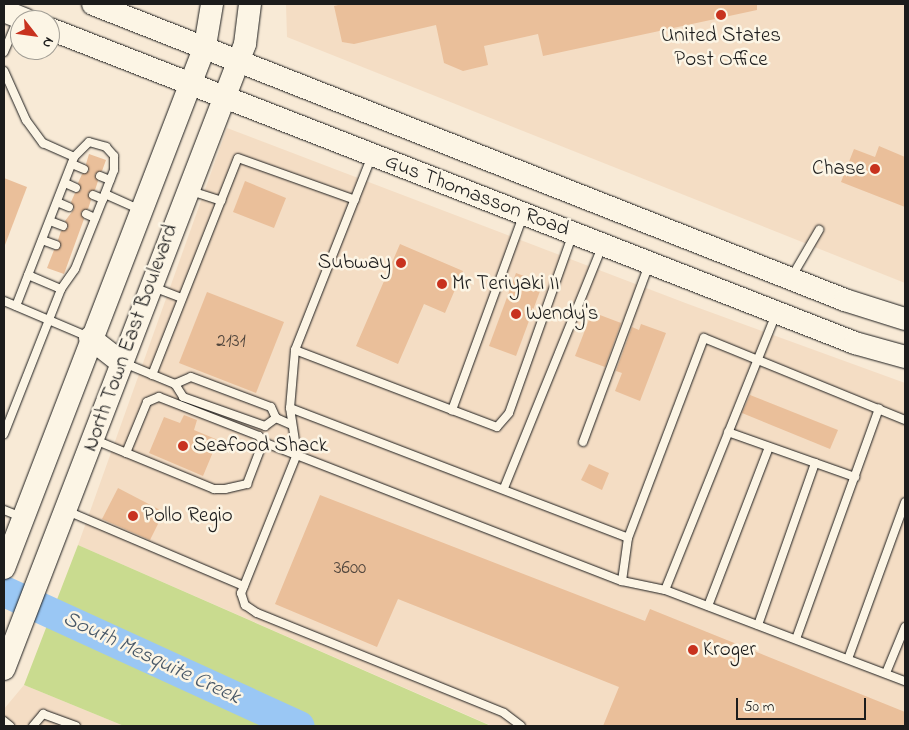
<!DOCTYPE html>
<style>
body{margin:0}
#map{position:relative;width:909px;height:730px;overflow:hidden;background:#f8ead6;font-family:"Indie Flower",sans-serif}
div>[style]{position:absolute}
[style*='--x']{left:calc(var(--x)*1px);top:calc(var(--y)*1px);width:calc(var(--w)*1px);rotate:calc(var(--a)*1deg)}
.built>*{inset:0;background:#f4ddc4}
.green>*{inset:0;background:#c9db8f}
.river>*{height:31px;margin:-15.5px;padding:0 15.5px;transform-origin:15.5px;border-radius:15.5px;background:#9ac7f4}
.building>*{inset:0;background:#eabf9a}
.roads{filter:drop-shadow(0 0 1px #1c1c1c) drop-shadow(0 0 1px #1c1c1c)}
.lane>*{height:8px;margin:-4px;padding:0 4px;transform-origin:4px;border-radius:4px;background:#fcf5e5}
.secondary>*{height:22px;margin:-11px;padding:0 11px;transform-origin:11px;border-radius:11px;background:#fcf5e5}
.dots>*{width:14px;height:14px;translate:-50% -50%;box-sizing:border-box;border:2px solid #fcf5e5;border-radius:50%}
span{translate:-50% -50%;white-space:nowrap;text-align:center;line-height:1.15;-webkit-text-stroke:5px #fcf5e5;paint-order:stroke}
.number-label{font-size:19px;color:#50453c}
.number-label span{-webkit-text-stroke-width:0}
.poi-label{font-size:21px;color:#1c1c1c}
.right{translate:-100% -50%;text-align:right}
.left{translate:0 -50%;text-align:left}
.street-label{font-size:21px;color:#1c1c1c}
.water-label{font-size:22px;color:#485868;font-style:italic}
.frame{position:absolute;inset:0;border:5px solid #1c1c1c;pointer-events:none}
.north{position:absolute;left:10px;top:10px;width:50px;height:50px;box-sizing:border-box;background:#fcf5e5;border:1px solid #a29e95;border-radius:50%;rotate:120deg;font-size:14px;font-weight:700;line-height:20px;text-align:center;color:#1c1c1c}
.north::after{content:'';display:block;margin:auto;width:18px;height:22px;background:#c8321e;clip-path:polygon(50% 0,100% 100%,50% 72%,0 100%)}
.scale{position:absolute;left:736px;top:698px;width:130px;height:22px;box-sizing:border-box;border:2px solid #1c1c1c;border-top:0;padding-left:6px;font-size:15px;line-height:18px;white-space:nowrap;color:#1c1c1c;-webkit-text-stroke:4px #fcf5e5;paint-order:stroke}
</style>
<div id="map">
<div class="built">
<div style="clip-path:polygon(286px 4px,905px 4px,905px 283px,287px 37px)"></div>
<div style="clip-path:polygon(227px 128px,688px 304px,905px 383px,905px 726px,492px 726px,78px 545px)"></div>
<div style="clip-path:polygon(24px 685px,124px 726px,4px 726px,4px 709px)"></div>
</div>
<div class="green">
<div style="clip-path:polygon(78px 545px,491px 726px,492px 726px,124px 726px,24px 685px)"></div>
</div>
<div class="river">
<div style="--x:4;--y:591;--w:324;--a:24.6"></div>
</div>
<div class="building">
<div style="clip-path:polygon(342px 4px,757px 4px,757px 10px,543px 56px,538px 34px,484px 46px,488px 65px,463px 71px,444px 63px,436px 25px,354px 44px,342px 42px,334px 6px)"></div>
<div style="clip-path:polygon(879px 146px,905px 157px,905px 207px,841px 182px,854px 149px,875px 157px)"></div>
<div style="clip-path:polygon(89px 154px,106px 160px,102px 171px,95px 174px,98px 181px,95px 190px,88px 193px,91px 200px,88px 209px,81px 212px,84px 219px,64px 274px,47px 268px,54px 250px,61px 247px,58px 240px,61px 231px,68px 228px,65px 221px,74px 209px,71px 202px,75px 193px,81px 190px,78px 183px,82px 174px,89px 171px,86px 164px)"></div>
<div style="clip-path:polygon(4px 178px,27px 187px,5px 245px,4px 245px)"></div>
<div style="clip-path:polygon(245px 181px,286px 198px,274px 228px,233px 212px)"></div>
<div style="clip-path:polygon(400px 244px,463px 271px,445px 313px,424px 304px,398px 364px,356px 346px)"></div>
<div style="clip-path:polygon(516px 273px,543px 283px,516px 356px,489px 346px)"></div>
<div style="clip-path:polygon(207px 292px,284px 322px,256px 393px,179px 363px)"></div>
<div style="clip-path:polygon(592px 312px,621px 323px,605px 367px,575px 356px)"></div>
<div style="clip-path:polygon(641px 324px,666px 333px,640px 401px,615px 391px,622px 373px,616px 371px,632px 327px,639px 330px)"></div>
<div style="clip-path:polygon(750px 395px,838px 430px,830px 449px,742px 413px)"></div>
<div style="clip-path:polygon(184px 415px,197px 420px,194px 430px,218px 440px,203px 476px,149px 453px,164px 417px,180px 423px)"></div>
<div style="clip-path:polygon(589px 464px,609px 473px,602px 490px,581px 480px)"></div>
<div style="clip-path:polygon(118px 488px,164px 512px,150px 540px,102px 519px)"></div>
<div style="clip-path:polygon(320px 495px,645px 621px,650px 609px,905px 712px,905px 726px,603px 726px,619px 687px,398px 599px,377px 647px,275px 604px)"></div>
</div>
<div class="roads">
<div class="lane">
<div style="--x:4;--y:52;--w:36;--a:-67"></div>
<div style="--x:4;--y:71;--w:54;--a:65.8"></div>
<div style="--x:26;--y:120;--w:29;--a:54"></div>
<div style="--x:43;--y:143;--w:34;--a:24"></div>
<div style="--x:74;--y:157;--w:21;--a:-45"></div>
<div style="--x:89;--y:142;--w:18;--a:16"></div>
<div style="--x:106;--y:147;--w:12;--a:48"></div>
<div style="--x:114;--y:156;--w:14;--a:90"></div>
<div style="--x:114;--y:170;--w:26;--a:111"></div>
<div style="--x:72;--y:164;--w:13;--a:23"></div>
<div style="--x:100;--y:176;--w:11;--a:22"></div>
<div style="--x:65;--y:183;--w:12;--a:24"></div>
<div style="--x:191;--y:191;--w:32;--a:18"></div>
<div style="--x:93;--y:195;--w:11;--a:22"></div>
<div style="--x:57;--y:202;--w:13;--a:23"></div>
<div style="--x:86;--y:214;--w:10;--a:24"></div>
<div style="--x:523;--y:216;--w:207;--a:110.1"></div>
<div style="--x:452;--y:410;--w:48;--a:20.7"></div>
<div style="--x:497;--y:427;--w:18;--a:-49"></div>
<div style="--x:509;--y:413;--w:188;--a:-70.4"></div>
<div style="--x:50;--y:221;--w:14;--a:21"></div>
<div style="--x:42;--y:240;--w:15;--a:20"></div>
<div style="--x:28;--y:275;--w:36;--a:23"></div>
<div style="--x:791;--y:278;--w:56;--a:-59.7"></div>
<div style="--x:153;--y:287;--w:31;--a:21"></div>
<div style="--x:4;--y:301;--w:92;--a:23"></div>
<div style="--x:16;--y:306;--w:160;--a:-68.7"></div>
<div style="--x:776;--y:314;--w:297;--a:111.9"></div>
<div style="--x:665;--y:590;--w:257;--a:20.8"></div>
<div style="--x:295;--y:350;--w:206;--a:-68.4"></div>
<div style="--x:124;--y:363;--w:55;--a:22.4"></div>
<div style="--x:175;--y:384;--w:15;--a:58"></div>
<div style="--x:183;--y:397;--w:87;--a:19.5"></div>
<div style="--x:265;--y:426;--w:14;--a:-36"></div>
<div style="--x:152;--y:375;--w:233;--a:-68.4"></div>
<div style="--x:238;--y:158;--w:124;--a:19.7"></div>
<div style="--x:175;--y:384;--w:17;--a:-24"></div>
<div style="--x:191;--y:377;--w:85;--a:20.6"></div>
<div style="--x:271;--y:407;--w:12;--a:66"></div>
<div style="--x:276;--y:418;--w:17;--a:24"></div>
<div style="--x:290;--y:408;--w:362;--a:21"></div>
<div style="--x:452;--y:410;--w:168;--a:-159.1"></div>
<div style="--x:295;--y:350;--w:58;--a:94.9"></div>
<div style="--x:290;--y:408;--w:47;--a:81.3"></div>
<div style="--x:297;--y:454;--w:150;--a:111.9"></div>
<div style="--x:241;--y:593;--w:13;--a:72"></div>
<div style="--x:245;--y:605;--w:14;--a:34"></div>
<div style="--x:257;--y:613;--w:266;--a:22"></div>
<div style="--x:504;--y:713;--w:21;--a:37"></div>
<div style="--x:728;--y:432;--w:135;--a:19.5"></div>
<div style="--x:4;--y:434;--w:156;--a:-68.5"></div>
<div style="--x:61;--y:289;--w:24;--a:-55"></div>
<div style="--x:75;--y:269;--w:81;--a:-68.2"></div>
<div style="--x:105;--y:194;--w:37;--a:24"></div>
<div style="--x:95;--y:440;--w:129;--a:22.4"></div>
<div style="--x:214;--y:489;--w:11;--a:0"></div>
<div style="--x:225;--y:489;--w:23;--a:-13"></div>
<div style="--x:247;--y:484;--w:45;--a:-69.1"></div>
<div style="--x:583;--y:442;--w:189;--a:-69.6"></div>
<div style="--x:126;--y:453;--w:55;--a:-67.6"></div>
<div style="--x:147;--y:402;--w:13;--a:-23"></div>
<div style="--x:159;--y:397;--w:107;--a:21.3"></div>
<div style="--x:259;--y:436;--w:7;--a:56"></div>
<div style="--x:263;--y:442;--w:385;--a:21.2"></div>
<div style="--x:622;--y:581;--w:44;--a:11.8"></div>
<div style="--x:504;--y:488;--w:260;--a:-67.9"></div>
<div style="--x:4;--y:510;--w:18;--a:22"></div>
<div style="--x:67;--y:511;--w:192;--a:23"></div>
<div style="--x:622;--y:581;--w:43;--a:-82.1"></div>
<div style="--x:628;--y:538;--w:214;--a:-69.2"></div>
<div style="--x:704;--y:338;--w:217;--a:22.2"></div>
<div style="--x:708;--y:606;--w:170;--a:-69"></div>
<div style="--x:758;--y:625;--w:172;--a:-70.6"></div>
<div style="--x:796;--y:639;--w:245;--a:-70.2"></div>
<div style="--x:848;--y:659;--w:167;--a:-70"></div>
<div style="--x:886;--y:673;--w:50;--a:-67.6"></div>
<div style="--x:4;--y:721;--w:8;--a:40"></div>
<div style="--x:33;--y:726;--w:16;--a:-50"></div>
<div style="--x:43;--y:714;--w:35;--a:20"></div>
</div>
<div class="secondary">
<div style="--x:93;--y:4;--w:808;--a:21.49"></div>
<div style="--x:845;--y:300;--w:63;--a:17.6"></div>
<div style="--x:4;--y:11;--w:24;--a:22"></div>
<div style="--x:50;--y:29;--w:864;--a:21.31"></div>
<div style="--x:855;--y:343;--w:52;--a:15.6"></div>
<div style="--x:90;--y:338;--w:39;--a:38"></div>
<div style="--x:4;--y:568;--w:559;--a:-68.94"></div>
<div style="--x:205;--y:46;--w:43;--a:-80.5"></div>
<div style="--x:4;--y:669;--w:670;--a:-68.91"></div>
<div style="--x:245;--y:44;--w:40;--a:-82.9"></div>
</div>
</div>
<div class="dots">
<div style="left:721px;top:15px;background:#c8321e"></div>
<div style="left:875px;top:169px;background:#c8321e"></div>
<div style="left:401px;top:263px;background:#c8321e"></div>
<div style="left:442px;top:284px;background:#c8321e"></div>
<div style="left:516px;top:314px;background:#c8321e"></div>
<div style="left:183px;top:446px;background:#c8321e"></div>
<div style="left:133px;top:516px;background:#c8321e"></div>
<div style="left:693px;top:650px;background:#c8321e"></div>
</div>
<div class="number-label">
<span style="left:231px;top:342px">2131</span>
<span style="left:350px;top:569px">3600</span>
</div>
<div class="poi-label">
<span style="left:721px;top:48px">United States<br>Post Office</span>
<span class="right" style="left:865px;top:169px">Chase</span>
<span class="right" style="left:391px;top:263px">Subway</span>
<span class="left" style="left:452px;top:284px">Mr Teriyaki II</span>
<span class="left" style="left:526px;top:314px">Wendy's</span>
<span class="left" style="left:193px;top:446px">Seafood Shack</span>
<span class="left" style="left:143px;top:516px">Pollo Regio</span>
<span class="left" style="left:703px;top:650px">Kroger</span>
</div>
<div class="street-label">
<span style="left:477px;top:196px;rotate:21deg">Gus Thomasson Road</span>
<span style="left:131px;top:338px;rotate:-70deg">North Town East Boulevard</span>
</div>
<div class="water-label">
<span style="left:151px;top:659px;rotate:25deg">South Mesquite Creek</span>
</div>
<div class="frame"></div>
<div class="north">N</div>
<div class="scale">50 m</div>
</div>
